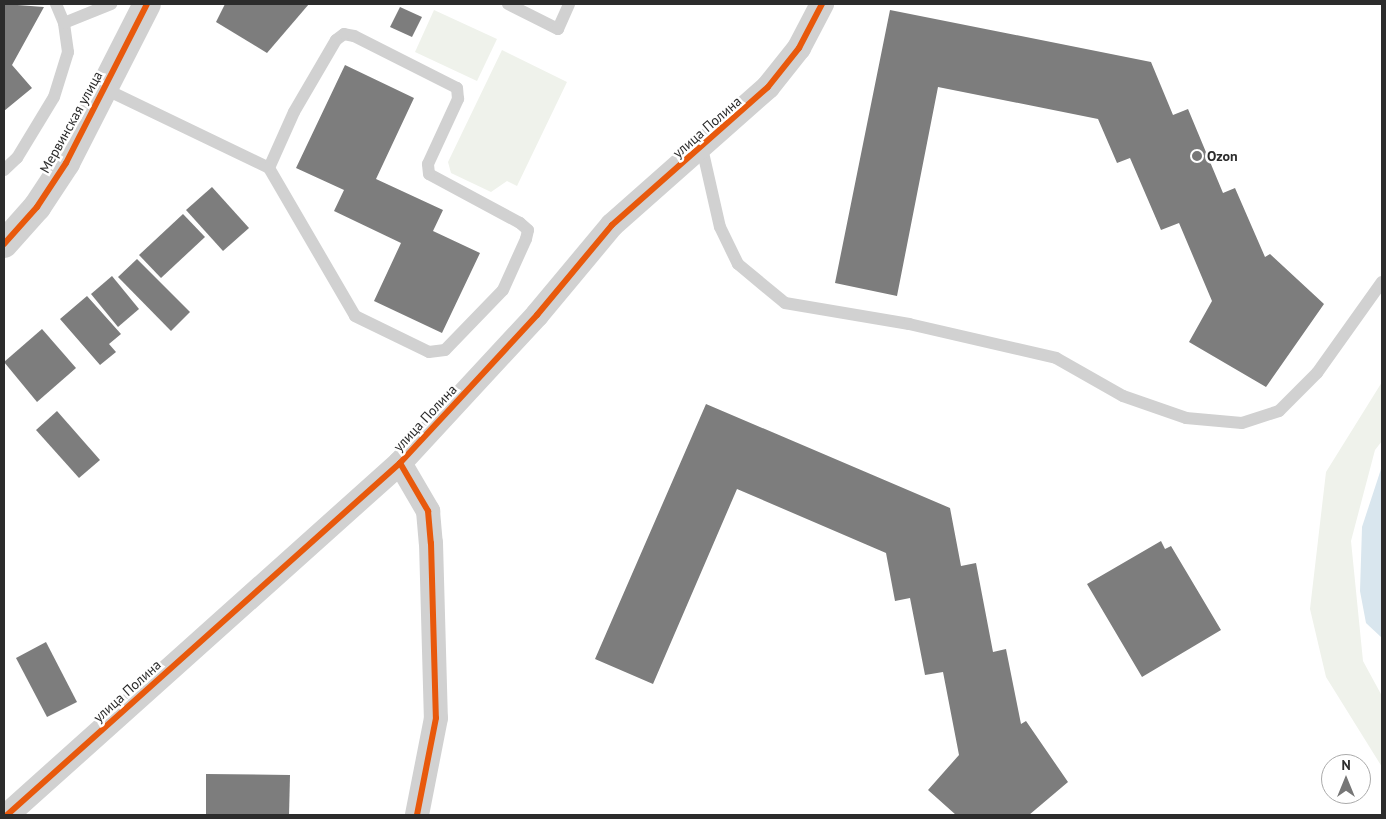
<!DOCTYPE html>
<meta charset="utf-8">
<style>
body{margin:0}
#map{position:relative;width:1386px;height:819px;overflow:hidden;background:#fff;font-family:"PT Sans",sans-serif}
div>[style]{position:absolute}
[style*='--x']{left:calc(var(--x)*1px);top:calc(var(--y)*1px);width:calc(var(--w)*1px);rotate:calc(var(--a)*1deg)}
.green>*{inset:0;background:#eff2eb}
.water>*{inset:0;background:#d9e6ee}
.building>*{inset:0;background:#7d7d7d}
.service>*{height:12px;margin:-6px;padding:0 6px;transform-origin:6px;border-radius:6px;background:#d1d1d1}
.minor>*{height:24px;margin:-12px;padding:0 12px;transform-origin:12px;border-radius:12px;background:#d1d1d1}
.tertiary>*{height:28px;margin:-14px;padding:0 14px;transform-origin:14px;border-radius:14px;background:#d1d1d1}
.cycleway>*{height:6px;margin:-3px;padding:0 3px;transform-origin:3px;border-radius:3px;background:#e8590c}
.dots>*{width:14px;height:14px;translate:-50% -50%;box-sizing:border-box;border:2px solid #fff;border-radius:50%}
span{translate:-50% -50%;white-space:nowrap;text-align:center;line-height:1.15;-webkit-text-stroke:5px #fff;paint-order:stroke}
.street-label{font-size:14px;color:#2c2c2c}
.poi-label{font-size:14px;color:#2c2c2c;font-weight:700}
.left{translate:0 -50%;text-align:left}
.frame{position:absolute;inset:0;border:5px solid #2c2c2c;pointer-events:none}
.north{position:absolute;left:1321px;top:754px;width:50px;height:50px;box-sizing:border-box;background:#fff;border:1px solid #ababab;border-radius:50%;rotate:0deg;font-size:14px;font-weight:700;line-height:20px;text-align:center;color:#2c2c2c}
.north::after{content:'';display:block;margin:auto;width:18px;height:22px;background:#767676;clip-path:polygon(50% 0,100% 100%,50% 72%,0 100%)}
</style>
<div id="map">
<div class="green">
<div style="clip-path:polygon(434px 10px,497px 39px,477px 81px,415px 52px)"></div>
<div style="clip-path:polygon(502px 50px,567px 82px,517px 186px,507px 181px,491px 192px,451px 173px,448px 162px)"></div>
<div style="clip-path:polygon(1382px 382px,1382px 441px,1375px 450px,1351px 541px,1363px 661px,1382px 696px,1382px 767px,1326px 677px,1310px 609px,1326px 472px)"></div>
</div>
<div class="water">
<div style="clip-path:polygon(1382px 466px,1382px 638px,1366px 623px,1360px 591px,1362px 527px)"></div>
</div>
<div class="building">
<div style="clip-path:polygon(4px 4px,44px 7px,12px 65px,32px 88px,4px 111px)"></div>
<div style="clip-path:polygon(225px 4px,309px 4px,267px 53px,216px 22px)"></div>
<div style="clip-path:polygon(400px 7px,422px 17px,412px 37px,390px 27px)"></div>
<div style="clip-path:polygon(890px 10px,1151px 62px,1173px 115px,1188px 109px,1223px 193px,1235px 188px,1265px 257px,1270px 254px,1324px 304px,1266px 387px,1189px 342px,1212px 301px,1179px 223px,1161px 230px,1130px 158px,1117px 163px,1098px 119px,938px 87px,897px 296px,835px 283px)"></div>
<div style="clip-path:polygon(345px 65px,414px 98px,376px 179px,443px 210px,433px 231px,480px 253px,442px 333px,374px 301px,401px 243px,334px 211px,344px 190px,296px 168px)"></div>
<div style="clip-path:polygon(212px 187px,249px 228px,223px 251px,186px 210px)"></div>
<div style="clip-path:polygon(183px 214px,205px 237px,161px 278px,139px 255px)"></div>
<div style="clip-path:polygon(137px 259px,190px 312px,171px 331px,118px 277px)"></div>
<div style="clip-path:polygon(112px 276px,139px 309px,118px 327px,91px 294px)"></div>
<div style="clip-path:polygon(87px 296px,121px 334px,109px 344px,116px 352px,100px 365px,60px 319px)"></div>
<div style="clip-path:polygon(42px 329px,76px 368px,37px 402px,4px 362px)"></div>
<div style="clip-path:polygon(706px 404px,950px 508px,961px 566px,976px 563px,993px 652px,1006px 649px,1021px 724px,1026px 721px,1068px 782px,1029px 815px,956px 815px,928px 790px,959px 755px,943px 672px,925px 675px,910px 598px,895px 601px,886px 553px,737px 489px,653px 684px,595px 659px)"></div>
<div style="clip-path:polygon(57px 411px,100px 460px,79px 478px,36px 430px)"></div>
<div style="clip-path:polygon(1161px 541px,1165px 549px,1171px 546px,1221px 630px,1142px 677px,1087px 584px)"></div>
<div style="clip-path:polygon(46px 642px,77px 702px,47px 717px,16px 658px)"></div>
<div style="clip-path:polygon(206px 774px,290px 775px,289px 815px,206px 815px)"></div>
</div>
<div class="service">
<div style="--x:56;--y:4;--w:21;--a:67"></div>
<div style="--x:508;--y:4;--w:56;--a:26.6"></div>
<div style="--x:558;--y:29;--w:27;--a:-66"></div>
<div style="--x:105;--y:89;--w:182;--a:25.7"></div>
<div style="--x:269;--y:168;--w:171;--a:59.8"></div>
<div style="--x:355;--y:316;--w:82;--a:25.9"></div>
<div style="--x:429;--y:352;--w:16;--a:-7"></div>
<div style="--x:445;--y:350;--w:83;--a:-46"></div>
<div style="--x:503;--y:290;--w:56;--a:-65.7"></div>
<div style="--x:526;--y:239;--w:9;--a:-77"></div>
<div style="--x:528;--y:230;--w:11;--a:-139"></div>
<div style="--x:520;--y:223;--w:103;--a:-151.7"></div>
<div style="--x:429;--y:174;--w:10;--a:-96"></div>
<div style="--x:428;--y:164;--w:72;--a:-65.2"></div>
<div style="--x:458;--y:99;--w:11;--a:-95"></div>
<div style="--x:457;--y:88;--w:115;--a:-153.2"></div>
<div style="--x:354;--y:36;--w:10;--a:-169"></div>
<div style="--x:344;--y:34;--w:10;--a:143"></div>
<div style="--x:336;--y:40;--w:83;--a:120.3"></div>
<div style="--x:294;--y:112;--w:61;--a:114.1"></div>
<div style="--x:702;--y:148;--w:81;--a:77.2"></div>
<div style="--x:720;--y:227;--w:41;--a:64.1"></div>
<div style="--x:738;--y:264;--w:61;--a:39.7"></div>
<div style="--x:785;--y:303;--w:126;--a:9.6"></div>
<div style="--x:909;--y:324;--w:151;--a:13"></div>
<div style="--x:1056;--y:358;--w:77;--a:29.6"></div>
<div style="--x:1123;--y:396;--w:67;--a:19.2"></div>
<div style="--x:1186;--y:418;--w:56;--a:5.1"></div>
<div style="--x:1242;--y:423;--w:39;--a:-18"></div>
<div style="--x:1279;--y:411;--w:54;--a:-45"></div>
<div style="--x:1317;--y:373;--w:112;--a:-54.5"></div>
<div style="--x:4;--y:170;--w:18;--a:-43"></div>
<div style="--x:17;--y:158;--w:71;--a:-58.8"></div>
<div style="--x:54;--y:97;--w:47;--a:-72.7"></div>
<div style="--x:68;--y:52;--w:29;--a:-98"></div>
<div style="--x:64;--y:23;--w:51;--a:-22"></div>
</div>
<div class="minor">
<div style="--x:400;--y:463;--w:56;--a:59.7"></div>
<div style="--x:428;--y:511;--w:32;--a:85"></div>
<div style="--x:431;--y:543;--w:175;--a:88.4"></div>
<div style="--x:436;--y:718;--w:99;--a:101.1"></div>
<div style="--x:7;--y:815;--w:528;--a:-41.85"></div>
<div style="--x:400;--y:463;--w:202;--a:-47.2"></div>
<div style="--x:537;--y:315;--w:117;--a:-50.2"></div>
<div style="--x:612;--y:225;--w:208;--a:-41.5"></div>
<div style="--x:768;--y:87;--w:50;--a:-51.5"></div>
<div style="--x:799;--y:48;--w:50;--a:-62.4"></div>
</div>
<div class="tertiary">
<div style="--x:4;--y:244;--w:50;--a:-48.3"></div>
<div style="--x:37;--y:207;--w:53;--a:-56.6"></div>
<div style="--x:66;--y:163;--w:178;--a:-63"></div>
</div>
<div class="cycleway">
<div style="--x:4;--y:244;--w:50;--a:-48.3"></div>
<div style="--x:37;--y:207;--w:53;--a:-56.6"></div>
<div style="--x:66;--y:163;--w:178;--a:-63"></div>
<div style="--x:400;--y:463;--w:56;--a:59.7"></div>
<div style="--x:428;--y:511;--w:32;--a:85"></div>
<div style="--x:431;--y:543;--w:175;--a:88.4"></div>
<div style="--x:436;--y:718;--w:99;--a:101.1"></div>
<div style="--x:7;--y:815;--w:528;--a:-41.85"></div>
<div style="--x:400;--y:463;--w:202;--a:-47.2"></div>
<div style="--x:537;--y:315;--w:117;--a:-50.2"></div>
<div style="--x:612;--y:225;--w:208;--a:-41.5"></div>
<div style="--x:768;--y:87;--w:50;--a:-51.5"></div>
<div style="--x:799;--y:48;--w:50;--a:-62.4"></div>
</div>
<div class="dots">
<div style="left:1197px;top:156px;background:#767676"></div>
</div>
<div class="street-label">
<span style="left:71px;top:122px;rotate:-61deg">Мервинская улица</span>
<span style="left:707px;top:127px;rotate:-41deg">улица Полина</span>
<span style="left:425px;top:418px;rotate:-47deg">улица Полина</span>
<span style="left:127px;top:691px;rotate:-42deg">улица Полина</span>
</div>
<div class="poi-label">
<span class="left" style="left:1207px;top:156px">Ozon</span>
</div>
<div class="frame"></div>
<div class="north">N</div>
</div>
